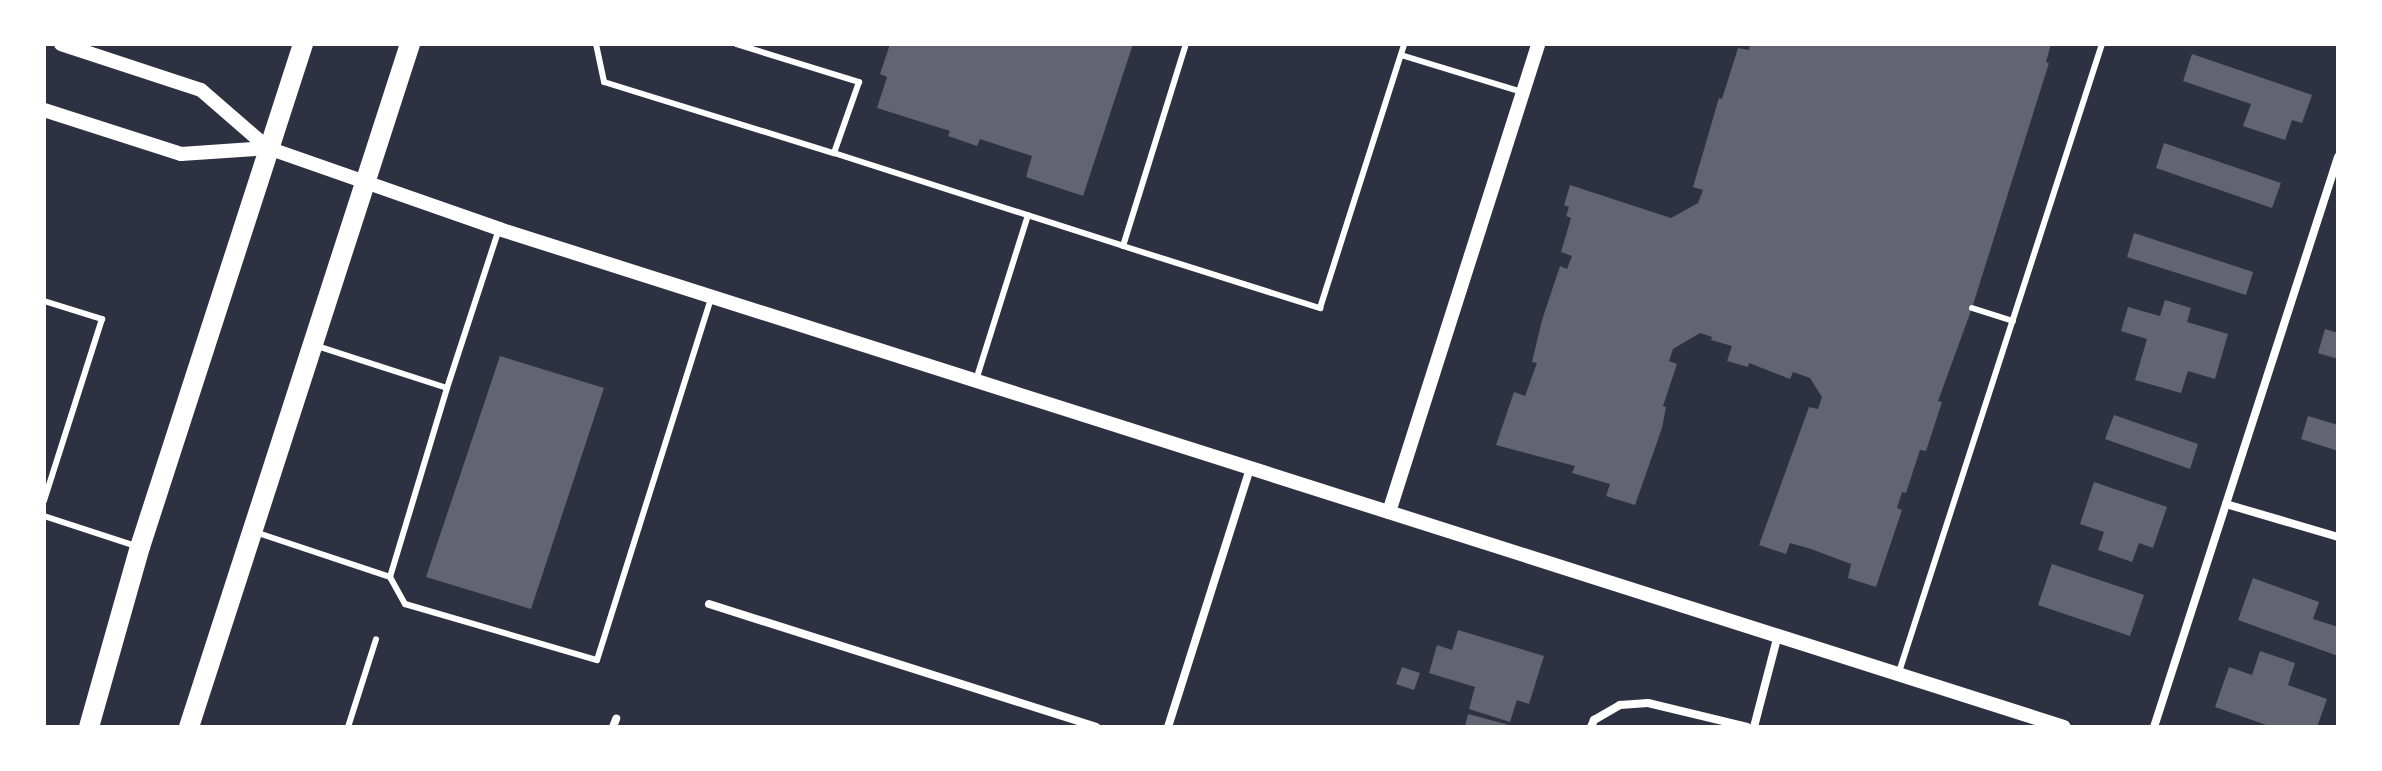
<!DOCTYPE html>
<style>
body{margin:0}
#map{position:relative;width:2382px;height:771px;overflow:hidden;background:#2d3142;font-family:"IBM Plex Serif",serif}
div>[style]{position:absolute}
[style*='--x']{left:calc(var(--x)*1px);top:calc(var(--y)*1px);width:calc(var(--w)*1px);rotate:calc(var(--a)*1deg)}
.building>*{inset:0;background:#626471}
.service>*{height:6px;margin:-3px;padding:0 3px;transform-origin:3px;border-radius:3px;background:#fff}
.minor>*{height:8px;margin:-4px;padding:0 4px;transform-origin:4px;border-radius:4px;background:#fff}
.tertiary>*{height:14px;margin:-7px;padding:0 7px;transform-origin:7px;border-radius:7px;background:#fff}
.primary>*{height:20px;margin:-10px;padding:0 10px;transform-origin:10px;border-radius:10px;background:#fff}
span{translate:-50% -50%;white-space:nowrap;text-align:center;line-height:1.15;-webkit-text-stroke:8px #fff;paint-order:stroke}
.frame{position:absolute;inset:0;border:46px solid #fff;pointer-events:none}
</style>
<div id="map">
<div class="building">
<div style="clip-path:polygon(890px 44px,1133px 44px,1083px 196px,1026px 177px,1032px 156px,980px 139px,977px 146px,948px 136px,950px 131px,877px 108px,887px 77px,880px 74px)"></div>
<div style="clip-path:polygon(1750px 44px,2051px 44px,2046px 62px,2049px 63px,1972px 308px,1938px 401px,1942px 402px,1926px 451px,1920px 450px,1906px 493px,1902px 492px,1897px 508px,1902px 510px,1876px 587px,1848px 578px,1851px 564px,1811px 549px,1790px 543px,1786px 554px,1759px 545px,1809px 407px,1818px 409px,1822px 397px,1810px 378px,1793px 372px,1790px 379px,1749px 363px,1748px 367px,1727px 361px,1732px 346px,1711px 340px,1712px 337px,1700px 333px,1673px 349px,1669px 361px,1677px 364px,1663px 406px,1666px 407px,1662px 428px,1635px 505px,1606px 496px,1610px 484px,1572px 473px,1575px 466px,1496px 445px,1514px 392px,1525px 396px,1537px 363px,1532px 362px,1542px 320px,1560px 266px,1567px 269px,1572px 256px,1561px 252px,1571px 218px,1566px 216px,1569px 207px,1564px 205px,1570px 185px,1671px 218px,1698px 203px,1703px 190px,1693px 187px,1719px 98px,1722px 99px,1738px 48px,1749px 50px)"></div>
<div style="clip-path:polygon(2192px 54px,2312px 95px,2302px 123px,2292px 120px,2285px 140px,2243px 126px,2251px 104px,2183px 81px)"></div>
<div style="clip-path:polygon(2164px 143px,2281px 183px,2272px 208px,2156px 168px)"></div>
<div style="clip-path:polygon(2134px 233px,2253px 272px,2246px 295px,2127px 257px)"></div>
<div style="clip-path:polygon(2165px 300px,2191px 308px,2187px 322px,2228px 334px,2215px 379px,2188px 371px,2181px 393px,2135px 380px,2147px 339px,2121px 331px,2128px 307px,2160px 316px)"></div>
<div style="clip-path:polygon(2325px 329px,2338px 333px,2338px 359px,2318px 353px)"></div>
<div style="clip-path:polygon(500px 356px,604px 388px,531px 609px,426px 577px)"></div>
<div style="clip-path:polygon(2114px 415px,2198px 444px,2190px 469px,2105px 439px)"></div>
<div style="clip-path:polygon(2308px 416px,2338px 425px,2338px 451px,2301px 439px)"></div>
<div style="clip-path:polygon(2094px 482px,2167px 507px,2153px 548px,2139px 543px,2132px 562px,2098px 550px,2104px 532px,2080px 524px)"></div>
<div style="clip-path:polygon(2052px 564px,2144px 595px,2130px 636px,2038px 605px)"></div>
<div style="clip-path:polygon(2253px 578px,2319px 602px,2313px 619px,2338px 627px,2338px 656px,2238px 620px)"></div>
<div style="clip-path:polygon(1458px 630px,1544px 656px,1529px 704px,1517px 700px,1510px 722px,1469px 709px,1475px 687px,1429px 673px,1437px 645px,1452px 650px)"></div>
<div style="clip-path:polygon(2260px 651px,2295px 663px,2288px 685px,2327px 699px,2317px 727px,2272px 727px,2215px 707px,2229px 667px,2252px 675px)"></div>
<div style="clip-path:polygon(1402px 667px,1420px 673px,1414px 690px,1396px 684px)"></div>
<div style="clip-path:polygon(1468px 714px,1513px 726px,1513px 727px,1465px 727px)"></div>
</div>
<div class="service">
<div style="--x:596;--y:44;--w:39;--a:78"></div>
<div style="--x:604;--y:82;--w:241;--a:17.2"></div>
<div style="--x:736;--y:44;--w:129;--a:17.2"></div>
<div style="--x:859;--y:82;--w:75;--a:109.4"></div>
<div style="--x:834;--y:153;--w:304;--a:17.8"></div>
<div style="--x:1123;--y:246;--w:212;--a:-72.7"></div>
<div style="--x:1401;--y:55;--w:127;--a:17"></div>
<div style="--x:1123;--y:246;--w:207;--a:17.5"></div>
<div style="--x:1320;--y:308;--w:277;--a:-72.3"></div>
<div style="--x:44;--y:301;--w:61;--a:17.2"></div>
<div style="--x:102;--y:319;--w:191;--a:107.7"></div>
<div style="--x:1972;--y:308;--w:43;--a:17.6"></div>
<div style="--x:976;--y:380;--w:173;--a:-72.5"></div>
<div style="--x:447;--y:388;--w:167;--a:-71.9"></div>
<div style="--x:44;--y:516;--w:97;--a:18.1"></div>
<div style="--x:255;--y:532;--w:142;--a:18.4"></div>
<div style="--x:390;--y:577;--w:197;--a:-73.2"></div>
<div style="--x:447;--y:388;--w:137;--a:-162.1"></div>
<div style="--x:390;--y:577;--w:31;--a:61"></div>
<div style="--x:405;--y:604;--w:200;--a:16.3"></div>
<div style="--x:597;--y:660;--w:382;--a:-72.5"></div>
<div style="--x:1899;--y:672;--w:660;--a:-72.09"></div>
<div style="--x:348;--y:727;--w:92;--a:-72.3"></div>
</div>
<div class="minor">
<div style="--x:2226;--y:504;--w:117;--a:16.4"></div>
<div style="--x:709;--y:604;--w:406;--a:17.6"></div>
<div style="--x:613;--y:727;--w:9;--a:-69"></div>
<div style="--x:1168;--y:727;--w:271;--a:-72.4"></div>
<div style="--x:1591;--y:727;--w:8;--a:-67"></div>
<div style="--x:1594;--y:720;--w:30;--a:-30"></div>
<div style="--x:1620;--y:705;--w:28;--a:-4"></div>
<div style="--x:1648;--y:703;--w:102;--a:13.6"></div>
<div style="--x:1754;--y:727;--w:95;--a:-75.4"></div>
<div style="--x:2154;--y:727;--w:599;--a:-72.11"></div>
</div>
<div class="tertiary">
<div style="--x:61;--y:44;--w:147;--a:18.2"></div>
<div style="--x:201;--y:90;--w:89;--a:40.9"></div>
<div style="--x:44;--y:110;--w:144;--a:17.8"></div>
<div style="--x:181;--y:154;--w:87;--a:-3.9"></div>
<div style="--x:268;--y:148;--w:245;--a:19.3"></div>
<div style="--x:499;--y:229;--w:1642;--a:17.65"></div>
<div style="--x:1389;--y:512;--w:491;--a:-72.3"></div>
</div>
<div class="primary">
<div style="--x:89;--y:727;--w:187;--a:-74.2"></div>
<div style="--x:140;--y:547;--w:529;--a:-72.04"></div>
<div style="--x:189;--y:727;--w:718;--a:-72.07"></div>
</div>
<div class="frame"></div>
</div>
